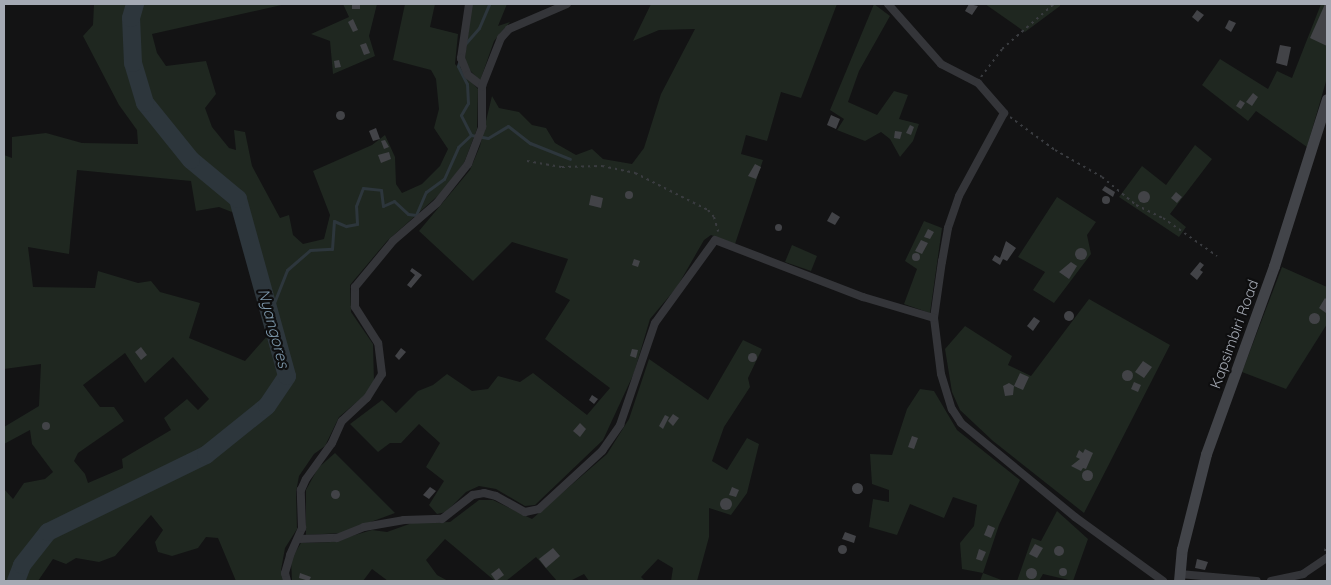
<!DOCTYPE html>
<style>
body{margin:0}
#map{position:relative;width:1331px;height:585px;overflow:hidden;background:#131314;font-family:Quicksand,sans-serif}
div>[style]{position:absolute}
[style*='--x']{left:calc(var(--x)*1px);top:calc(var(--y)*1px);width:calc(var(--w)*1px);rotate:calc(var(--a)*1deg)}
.green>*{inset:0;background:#1f2720}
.stream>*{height:3px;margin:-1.5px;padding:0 1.5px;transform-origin:1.5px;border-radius:1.5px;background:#2d363c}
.river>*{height:18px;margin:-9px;padding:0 9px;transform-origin:9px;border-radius:9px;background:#2d363c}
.building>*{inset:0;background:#424347}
.round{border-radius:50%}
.path>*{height:2px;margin-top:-1px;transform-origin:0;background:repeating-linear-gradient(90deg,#3a3c40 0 2.5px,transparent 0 6.5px)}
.street>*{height:8px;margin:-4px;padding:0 4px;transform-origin:4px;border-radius:4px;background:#343539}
.secondary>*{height:11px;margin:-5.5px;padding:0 5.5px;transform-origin:5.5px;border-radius:5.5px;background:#424449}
span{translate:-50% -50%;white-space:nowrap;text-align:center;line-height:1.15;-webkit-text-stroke:4.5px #0e0e0f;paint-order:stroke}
.street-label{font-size:15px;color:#a5aab4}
.water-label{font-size:16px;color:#7e99ad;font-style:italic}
.frame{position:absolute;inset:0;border:5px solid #a5aab4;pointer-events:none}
</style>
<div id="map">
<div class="green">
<div style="clip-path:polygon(evenodd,94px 4px,286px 4px,152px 34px,157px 53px,166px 66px,206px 61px,216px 94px,205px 108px,212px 127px,229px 148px,236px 150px,234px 130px,245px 132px,252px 166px,280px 218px,289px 215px,293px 235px,303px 244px,324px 239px,330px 215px,313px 171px,372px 145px,385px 135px,395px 157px,396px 184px,402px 193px,422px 184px,440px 166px,448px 149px,434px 128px,439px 109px,436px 79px,431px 70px,393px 60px,405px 4px,435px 4px,430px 27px,458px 34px,455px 64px,478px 89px,477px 129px,464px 163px,441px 193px,387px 241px,350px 285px,351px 312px,373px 344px,374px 382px,364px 396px,339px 417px,325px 446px,314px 454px,299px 476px,296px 492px,297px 529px,285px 548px,281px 570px,283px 581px,236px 581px,218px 538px,206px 537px,198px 548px,172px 556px,158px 552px,155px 542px,163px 530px,151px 515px,115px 556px,99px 562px,76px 558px,66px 564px,53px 559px,38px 581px,4px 581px,4px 489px,13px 499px,24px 483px,45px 479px,53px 472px,32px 444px,30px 430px,4px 444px,4px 427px,39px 406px,41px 364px,4px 369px,4px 155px,12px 158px,12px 137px,46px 133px,82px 143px,138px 144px,137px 130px,119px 105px,83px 36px,93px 25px,94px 4px,77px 170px,191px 181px,196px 211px,219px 207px,237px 214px,268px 335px,245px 361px,189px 338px,200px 303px,160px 292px,151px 281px,138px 283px,98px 271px,95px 288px,33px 287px,28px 247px,69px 254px,77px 170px,94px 4px,125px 353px,145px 383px,173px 357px,209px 399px,198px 410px,187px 399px,164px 418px,171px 430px,122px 459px,123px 468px,88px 483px,85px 474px,74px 461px,78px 453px,124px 421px,114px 407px,100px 407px,83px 385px,125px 353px)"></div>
<div style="clip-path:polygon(343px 4px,377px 4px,369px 36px,375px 56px,333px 74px,330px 41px,311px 34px,349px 17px)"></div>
<div style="clip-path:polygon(472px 4px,507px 4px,498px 26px,510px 22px,494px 41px,480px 81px,467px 67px,465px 57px)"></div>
<div style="clip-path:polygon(651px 4px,837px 4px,801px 98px,781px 92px,767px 141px,746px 135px,741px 154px,763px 160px,735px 244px,711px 235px,704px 240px,677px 287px,650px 319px,634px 373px,603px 440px,535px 505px,525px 506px,496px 489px,479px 486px,466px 492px,446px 512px,437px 514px,429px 505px,444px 481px,426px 467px,440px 443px,419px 424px,401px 443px,390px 443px,378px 452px,350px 424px,382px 400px,396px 413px,418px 391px,433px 385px,447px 374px,472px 391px,488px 389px,498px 376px,520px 382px,533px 373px,587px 415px,610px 388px,545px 339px,570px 300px,555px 292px,568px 259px,512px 242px,473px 281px,419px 231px,470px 170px,480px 146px,492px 96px,499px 108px,519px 112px,532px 125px,546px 128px,555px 143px,576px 155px,592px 149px,603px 159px,632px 164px,644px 148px,661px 94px,695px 29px,659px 30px,633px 41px)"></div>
<div style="clip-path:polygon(874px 4px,890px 16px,859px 71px,848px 102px,877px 115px,894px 91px,908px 95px,899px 119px,919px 124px,913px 141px,900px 157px,890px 139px,881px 132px,865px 141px,837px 130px,844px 119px,830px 110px)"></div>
<div style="clip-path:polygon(985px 4px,1060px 4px,1060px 6px,1025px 32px)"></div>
<div style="clip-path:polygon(1321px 4px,1327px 4px,1327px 78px,1307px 147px,1256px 111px,1248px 121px,1202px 85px,1220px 59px,1268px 89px,1277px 71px,1292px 78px)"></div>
<div style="clip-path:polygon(1195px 145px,1212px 159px,1170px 214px,1186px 227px,1179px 237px,1119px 197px,1142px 166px,1166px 185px)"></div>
<div style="clip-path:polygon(1057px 197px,1096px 222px,1087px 235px,1091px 254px,1054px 303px,1033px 290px,1045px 272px,1018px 257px)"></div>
<div style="clip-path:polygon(924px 221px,942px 228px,930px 313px,904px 304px,917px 269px,905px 261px)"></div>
<div style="clip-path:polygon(792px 245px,817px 256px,811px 271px,785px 262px)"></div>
<div style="clip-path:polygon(1282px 267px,1327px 287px,1327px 324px,1286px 389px,1242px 372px)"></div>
<div style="clip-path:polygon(1089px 299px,1170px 345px,1084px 513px,993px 441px,960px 410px,952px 392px,945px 349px,965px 326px,1012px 356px,1008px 365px,1031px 376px)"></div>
<div style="clip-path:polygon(743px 340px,762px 349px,748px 378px,750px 387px,724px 427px,712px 461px,727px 470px,747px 438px,759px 444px,747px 493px,731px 515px,709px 508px,709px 537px,697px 581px,671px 581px,673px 568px,658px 559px,641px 577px,645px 581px,589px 581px,584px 574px,570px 581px,557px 581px,536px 557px,506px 581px,495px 581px,445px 539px,426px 560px,437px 575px,448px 581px,388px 581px,372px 569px,363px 581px,292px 581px,291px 559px,301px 543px,331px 542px,372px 530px,387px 532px,412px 523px,450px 522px,479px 500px,493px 500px,532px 519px,607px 454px,629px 419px,649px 359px,708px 400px)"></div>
<div style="clip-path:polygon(920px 389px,934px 391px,957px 430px,1020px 480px,999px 525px,983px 573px,1004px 581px,980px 581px,983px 573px,962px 569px,960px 543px,974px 526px,977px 505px,953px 497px,944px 518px,910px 504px,897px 535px,869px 527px,873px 499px,889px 502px,889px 490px,872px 484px,870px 454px,892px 455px,907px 409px)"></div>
<div style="clip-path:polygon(335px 453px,395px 513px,341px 533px,306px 535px,306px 490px,318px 468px)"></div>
<div style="clip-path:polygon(1057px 511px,1088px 539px,1073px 581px,1043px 574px,1039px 581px,1017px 581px,1032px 538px,1041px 541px)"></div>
</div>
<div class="stream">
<div style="--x:465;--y:44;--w:21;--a:-49"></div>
<div style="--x:479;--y:28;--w:26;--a:-67"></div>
<div style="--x:471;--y:135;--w:17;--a:10"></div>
<div style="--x:488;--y:138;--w:23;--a:-31"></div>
<div style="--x:508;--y:126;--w:28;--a:38"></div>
<div style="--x:530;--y:143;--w:43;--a:21.8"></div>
<div style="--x:270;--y:313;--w:46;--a:-68.4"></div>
<div style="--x:287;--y:270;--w:30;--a:-41"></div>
<div style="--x:310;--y:250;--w:22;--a:-3"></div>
<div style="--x:332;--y:249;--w:28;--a:-86"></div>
<div style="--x:334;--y:221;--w:13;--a:23"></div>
<div style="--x:346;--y:226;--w:11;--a:-10"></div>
<div style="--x:357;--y:224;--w:18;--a:-93"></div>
<div style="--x:356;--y:206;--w:19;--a:-69"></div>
<div style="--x:363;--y:188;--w:18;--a:6"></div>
<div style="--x:381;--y:190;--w:16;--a:83"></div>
<div style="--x:383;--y:206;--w:12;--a:-24"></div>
<div style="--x:394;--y:201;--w:19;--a:43"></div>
<div style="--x:408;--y:214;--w:8;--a:7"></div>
<div style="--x:416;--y:215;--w:25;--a:-67"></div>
<div style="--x:426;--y:192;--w:22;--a:-36"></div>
<div style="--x:444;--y:179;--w:35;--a:-66"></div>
<div style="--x:458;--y:147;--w:18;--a:-43"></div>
<div style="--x:471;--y:135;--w:22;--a:-117"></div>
<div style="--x:461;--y:115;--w:14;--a:-60"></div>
<div style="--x:468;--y:103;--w:19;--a:-93"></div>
<div style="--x:467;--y:84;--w:20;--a:-117"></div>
<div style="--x:458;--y:66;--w:7;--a:-74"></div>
</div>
<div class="river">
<div style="--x:16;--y:581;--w:17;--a:-69"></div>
<div style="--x:22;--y:565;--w:42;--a:-51.8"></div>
<div style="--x:48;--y:532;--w:176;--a:-26"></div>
<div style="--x:206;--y:455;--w:78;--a:-38.8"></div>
<div style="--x:267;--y:406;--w:36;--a:-56"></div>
<div style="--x:287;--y:376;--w:184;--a:-105.5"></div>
<div style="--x:238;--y:199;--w:61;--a:-140.3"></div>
<div style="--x:191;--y:160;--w:73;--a:-128.9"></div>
<div style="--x:145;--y:103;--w:42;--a:-106.7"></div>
<div style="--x:133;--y:63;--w:45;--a:-92.5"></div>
<div style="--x:131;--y:18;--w:15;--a:-74"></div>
</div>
<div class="building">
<div style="clip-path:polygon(352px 4px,360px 4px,360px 9px,352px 9px)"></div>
<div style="clip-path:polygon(969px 4px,978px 6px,972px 15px,965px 11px)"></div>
<div style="clip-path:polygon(1325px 4px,1327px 4px,1327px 46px,1310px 38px)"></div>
<div style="clip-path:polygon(1197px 10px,1204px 15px,1198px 22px,1192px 17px)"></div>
<div style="clip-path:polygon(353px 19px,358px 30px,353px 32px,348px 22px)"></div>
<div style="clip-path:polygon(1229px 20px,1236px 23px,1231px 32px,1225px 28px)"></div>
<div style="clip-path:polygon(366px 43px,370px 53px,364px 55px,360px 45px)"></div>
<div style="clip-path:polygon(1280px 45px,1291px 47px,1287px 66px,1276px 63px)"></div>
<div style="clip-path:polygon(339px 60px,341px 67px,335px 68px,334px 61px)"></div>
<div style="clip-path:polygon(1253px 93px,1258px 97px,1252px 106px,1246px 102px)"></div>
<div style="clip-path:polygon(1240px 100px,1245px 103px,1241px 109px,1236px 106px)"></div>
<div class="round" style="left:335.5px;top:110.5px;width:9px;height:9px"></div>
<div style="clip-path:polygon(831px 115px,840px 119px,836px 129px,827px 125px)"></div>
<div style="clip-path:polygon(910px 125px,914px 127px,911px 135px,906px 133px)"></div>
<div style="clip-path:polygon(376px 128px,380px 139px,373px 141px,369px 131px)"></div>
<div style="clip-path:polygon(895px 131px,902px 132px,900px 139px,894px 138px)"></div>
<div style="clip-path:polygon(385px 140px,389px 147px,384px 149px,381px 141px)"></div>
<div style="clip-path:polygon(389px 152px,391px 159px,381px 163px,378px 155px)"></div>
<div style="clip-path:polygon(755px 164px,761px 167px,756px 179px,748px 176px)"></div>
<div style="clip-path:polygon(1105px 186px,1115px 192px,1113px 197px,1102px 190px)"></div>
<div class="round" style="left:625px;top:191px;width:8px;height:8px"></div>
<div class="round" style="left:1138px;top:191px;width:12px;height:12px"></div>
<div style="clip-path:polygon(1176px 192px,1182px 197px,1177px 203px,1171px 198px)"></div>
<div style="clip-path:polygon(591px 195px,603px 198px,601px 208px,589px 205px)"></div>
<div class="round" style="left:1102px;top:196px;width:8px;height:8px"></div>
<div style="clip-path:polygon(832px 212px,840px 217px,835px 225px,827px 221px)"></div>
<div class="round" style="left:774.5px;top:223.5px;width:7px;height:7px"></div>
<div style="clip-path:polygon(928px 229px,934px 232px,930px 239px,924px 237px)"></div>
<div style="clip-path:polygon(921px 240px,928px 243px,922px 254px,915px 251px)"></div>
<div style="clip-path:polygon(1006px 241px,1016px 248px,1007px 261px,1003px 259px,1000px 265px,992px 260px,995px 255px,1000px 258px)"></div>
<div class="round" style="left:1075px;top:248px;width:12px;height:12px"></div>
<div class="round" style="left:912px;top:253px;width:8px;height:8px"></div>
<div style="clip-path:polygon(634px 259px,640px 261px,638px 267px,632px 265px)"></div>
<div style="clip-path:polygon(1071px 262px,1077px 266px,1069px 279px,1059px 272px)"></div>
<div style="clip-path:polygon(1200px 262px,1204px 265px,1200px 270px,1203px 272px,1197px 280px,1190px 274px)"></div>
<div style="clip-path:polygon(412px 268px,422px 275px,411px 288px,407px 285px,415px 275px,410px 271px)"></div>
<div style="clip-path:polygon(1325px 298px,1327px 300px,1326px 313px,1319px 308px)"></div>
<div class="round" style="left:1064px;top:311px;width:10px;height:10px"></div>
<div class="round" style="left:1308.5px;top:312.5px;width:11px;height:11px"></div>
<div style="clip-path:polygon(1034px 317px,1040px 321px,1033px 331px,1027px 326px)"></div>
<div style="clip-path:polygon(141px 347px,147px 355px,141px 360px,135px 352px)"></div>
<div style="clip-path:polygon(401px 348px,406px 352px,399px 360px,395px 356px)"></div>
<div style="clip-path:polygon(632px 349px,638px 350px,636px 358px,630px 356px)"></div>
<div class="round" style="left:747.5px;top:352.5px;width:9px;height:9px"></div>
<div style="clip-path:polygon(1143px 361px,1152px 367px,1144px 378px,1135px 372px)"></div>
<div class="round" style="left:1121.5px;top:369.5px;width:11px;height:11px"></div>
<div style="clip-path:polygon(1020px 373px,1029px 377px,1023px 390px,1014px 386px,1013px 395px,1005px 396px,1003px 386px,1009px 383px,1014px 386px)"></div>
<div style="clip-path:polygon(1134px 382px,1141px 385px,1138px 392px,1131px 389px)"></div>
<div style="clip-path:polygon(592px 395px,598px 399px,594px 404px,589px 400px)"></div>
<div style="clip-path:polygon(673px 414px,679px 418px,673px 426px,668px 421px)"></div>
<div style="clip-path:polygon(665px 415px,669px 417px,663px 429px,659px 426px)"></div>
<div class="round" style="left:42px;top:422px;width:8px;height:8px"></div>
<div style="clip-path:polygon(580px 423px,586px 429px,580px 437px,573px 431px)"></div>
<div style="clip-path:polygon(912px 436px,918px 438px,914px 449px,908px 447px)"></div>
<div style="clip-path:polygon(1085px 449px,1093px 453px,1086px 469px,1083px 468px,1081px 471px,1071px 466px,1080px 459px,1076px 457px,1079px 450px,1083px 453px)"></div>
<div class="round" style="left:1081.5px;top:469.5px;width:11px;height:11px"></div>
<div class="round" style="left:851.5px;top:482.5px;width:11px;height:11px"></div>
<div style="clip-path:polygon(430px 487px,436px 491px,429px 499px,423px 495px)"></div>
<div style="clip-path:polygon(732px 487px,739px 490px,736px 497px,729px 495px)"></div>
<div class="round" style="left:330.5px;top:489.5px;width:9px;height:9px"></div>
<div class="round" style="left:720px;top:498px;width:12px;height:12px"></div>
<div style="clip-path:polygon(988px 525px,995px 528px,991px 538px,984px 535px)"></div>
<div style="clip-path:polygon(845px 532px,856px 536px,854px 543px,842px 539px)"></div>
<div style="clip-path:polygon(1035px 544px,1043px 548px,1037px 558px,1029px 554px)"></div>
<div class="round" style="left:837.5px;top:544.5px;width:9px;height:9px"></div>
<div class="round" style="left:1054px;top:546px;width:10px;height:10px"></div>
<div style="clip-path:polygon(553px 548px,560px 556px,546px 568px,539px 559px)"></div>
<div style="clip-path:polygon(979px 549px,986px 552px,982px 561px,976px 559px)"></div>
<div style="clip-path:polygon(1197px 559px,1208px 562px,1205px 570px,1195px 568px)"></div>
<div class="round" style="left:1025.5px;top:567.5px;width:11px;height:11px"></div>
<div class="round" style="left:1059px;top:568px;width:8px;height:8px"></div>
<div style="clip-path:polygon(499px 568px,504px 575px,496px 581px,491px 574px)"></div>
<div style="clip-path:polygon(300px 573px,311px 577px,309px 581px,299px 578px)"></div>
</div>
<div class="path">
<div style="--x:981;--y:77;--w:35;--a:-53"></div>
<div style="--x:1002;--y:49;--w:69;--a:-40.9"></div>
<div style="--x:1010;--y:117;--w:56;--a:36.3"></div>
<div style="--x:1055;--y:150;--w:54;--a:29.9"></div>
<div style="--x:1102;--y:177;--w:44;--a:39.5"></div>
<div style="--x:1136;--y:205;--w:30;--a:26"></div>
<div style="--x:1163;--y:218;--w:66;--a:35.1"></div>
<div style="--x:527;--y:161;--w:36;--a:10"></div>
<div style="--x:562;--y:167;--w:40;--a:-1.4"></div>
<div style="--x:602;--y:166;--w:34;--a:12"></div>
<div style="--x:635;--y:173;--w:82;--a:26.9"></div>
<div style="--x:708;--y:210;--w:9;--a:49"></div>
<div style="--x:714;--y:217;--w:15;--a:74"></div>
<div style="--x:1325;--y:551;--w:7;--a:-74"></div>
</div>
<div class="street">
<div style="--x:469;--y:4;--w:55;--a:98.4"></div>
<div style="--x:461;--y:58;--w:18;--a:68"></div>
<div style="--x:468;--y:75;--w:18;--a:38"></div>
<div style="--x:888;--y:4;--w:80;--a:48.5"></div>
<div style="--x:941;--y:64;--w:42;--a:27.2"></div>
<div style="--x:978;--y:83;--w:40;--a:49"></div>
<div style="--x:1004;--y:113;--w:94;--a:118.5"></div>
<div style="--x:959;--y:196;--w:34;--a:109"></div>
<div style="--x:948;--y:228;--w:34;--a:100"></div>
<div style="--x:942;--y:261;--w:58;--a:98"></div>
<div style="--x:934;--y:318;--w:56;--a:82.9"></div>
<div style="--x:941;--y:374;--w:37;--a:73"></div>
<div style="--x:952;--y:409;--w:17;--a:57"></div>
<div style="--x:961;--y:423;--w:148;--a:39.5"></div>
<div style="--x:1075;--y:517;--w:109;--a:36"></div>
<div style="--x:299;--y:539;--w:38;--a:-2"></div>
<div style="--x:337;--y:538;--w:29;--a:-22"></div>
<div style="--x:364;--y:527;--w:41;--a:-9.9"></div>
<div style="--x:404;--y:520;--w:38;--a:-2"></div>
<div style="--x:442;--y:519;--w:39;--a:-38"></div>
<div style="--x:473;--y:495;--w:11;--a:-10"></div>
<div style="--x:484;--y:493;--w:12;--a:14"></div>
<div style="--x:496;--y:496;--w:33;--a:29"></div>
<div style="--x:525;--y:512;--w:14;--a:-12"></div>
<div style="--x:539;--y:509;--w:86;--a:-42.6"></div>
<div style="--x:602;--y:451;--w:32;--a:-55"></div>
<div style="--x:620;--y:425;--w:108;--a:-71.1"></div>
<div style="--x:655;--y:323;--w:102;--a:-54.1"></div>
<div style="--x:715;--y:240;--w:159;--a:21.1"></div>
<div style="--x:863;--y:297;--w:74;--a:16.5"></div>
<div style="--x:1180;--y:574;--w:77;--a:5.2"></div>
<div style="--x:287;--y:581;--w:8;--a:-104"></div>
<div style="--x:285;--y:573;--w:19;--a:-74"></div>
<div style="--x:290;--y:555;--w:30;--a:-66"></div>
<div style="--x:302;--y:528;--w:38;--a:-92"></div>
<div style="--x:301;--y:490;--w:12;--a:-66"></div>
<div style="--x:306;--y:479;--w:44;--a:-54.2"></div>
<div style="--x:332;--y:443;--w:24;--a:-66"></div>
<div style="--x:342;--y:421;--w:34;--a:-43"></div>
<div style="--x:367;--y:398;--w:28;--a:-58"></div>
<div style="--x:382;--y:374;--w:31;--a:-97"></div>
<div style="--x:378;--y:343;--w:43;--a:-122.6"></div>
<div style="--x:355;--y:307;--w:20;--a:-90"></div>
<div style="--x:355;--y:287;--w:60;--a:-50.4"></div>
<div style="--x:393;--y:241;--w:58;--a:-40.8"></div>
<div style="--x:437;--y:203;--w:50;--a:-51.5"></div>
<div style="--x:468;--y:164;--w:40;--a:-69"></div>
<div style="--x:482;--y:127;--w:41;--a:-90"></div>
<div style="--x:482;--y:86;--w:52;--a:-68.4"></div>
<div style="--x:501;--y:38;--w:12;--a:-48"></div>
<div style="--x:509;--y:29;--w:63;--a:-23.3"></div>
<div style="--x:1271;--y:581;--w:33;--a:-12"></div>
<div style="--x:1303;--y:574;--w:29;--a:-34"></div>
</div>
<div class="secondary">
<div style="--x:1179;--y:581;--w:32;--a:-85"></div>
<div style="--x:1182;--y:549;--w:98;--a:-75.8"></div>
<div style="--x:1206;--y:454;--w:200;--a:-70.1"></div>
<div style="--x:1274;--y:266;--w:175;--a:-72.4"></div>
</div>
<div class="street-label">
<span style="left:1234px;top:334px;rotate:-70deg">Kapsimbiri Road</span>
</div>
<div class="water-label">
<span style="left:274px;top:328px;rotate:75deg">Nyangores</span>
</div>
<div class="frame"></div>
</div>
